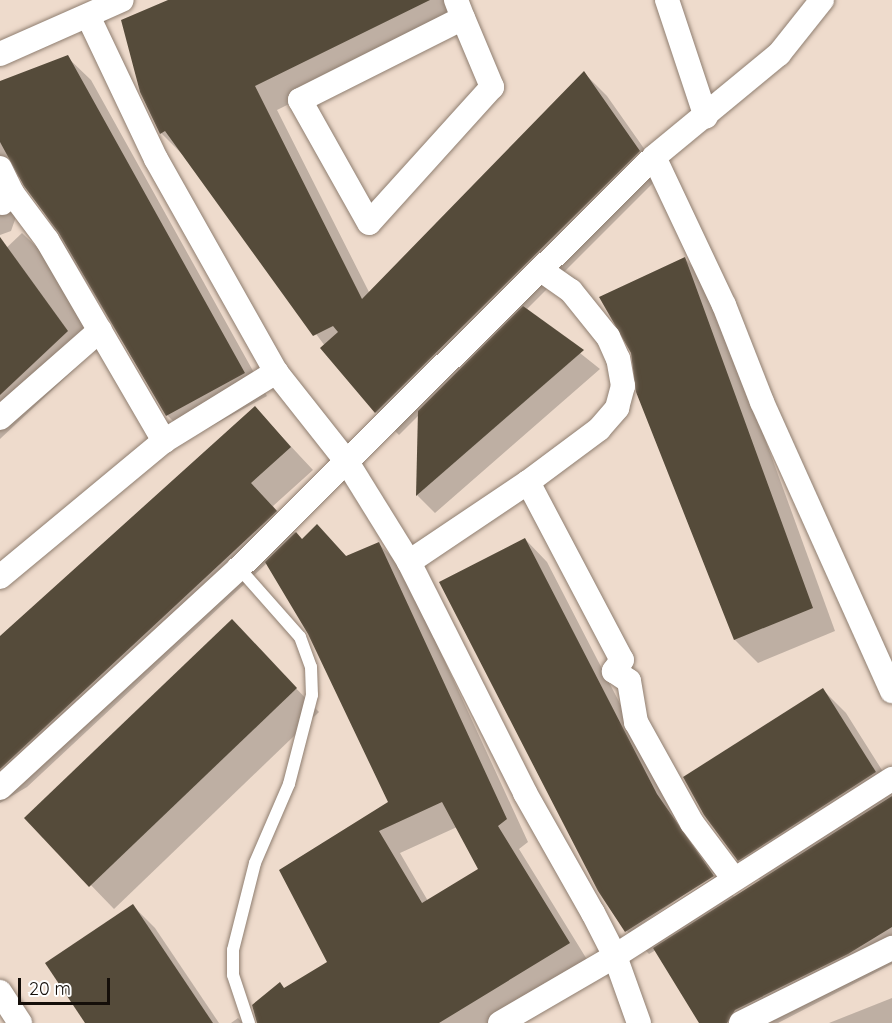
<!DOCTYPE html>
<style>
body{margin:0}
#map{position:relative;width:892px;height:1023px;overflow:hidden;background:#eedbcc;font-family:Quicksand,sans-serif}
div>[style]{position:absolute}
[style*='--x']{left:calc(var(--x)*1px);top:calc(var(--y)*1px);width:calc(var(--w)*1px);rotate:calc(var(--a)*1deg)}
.shadow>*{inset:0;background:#0003}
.building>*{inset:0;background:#554b3a}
.roads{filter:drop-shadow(0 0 2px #8f7e70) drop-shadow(0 0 2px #8f7e70)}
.lane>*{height:12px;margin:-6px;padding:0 6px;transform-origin:6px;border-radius:6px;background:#fff}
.street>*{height:24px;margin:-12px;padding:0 12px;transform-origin:12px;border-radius:12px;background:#fff}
span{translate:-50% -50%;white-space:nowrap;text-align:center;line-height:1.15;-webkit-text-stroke:6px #fff;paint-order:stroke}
.scale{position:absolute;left:18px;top:978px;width:92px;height:27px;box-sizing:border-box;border:3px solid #140e09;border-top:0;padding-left:8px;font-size:18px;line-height:21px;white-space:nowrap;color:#140e09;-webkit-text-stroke:4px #fff;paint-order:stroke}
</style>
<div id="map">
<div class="shadow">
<div style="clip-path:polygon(172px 0,455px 0,463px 18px,277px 110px,370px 294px,584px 73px,607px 96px,662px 174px,526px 310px,600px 369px,435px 513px,417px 495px,419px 415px,399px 435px,376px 412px,322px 348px,325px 346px,184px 156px,161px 133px)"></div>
<div style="clip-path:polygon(67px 57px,91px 80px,267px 396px,190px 438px,167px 415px,23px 178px,18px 177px,17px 214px,11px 231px,0 235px,0 82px)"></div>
<div style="clip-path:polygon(22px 233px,45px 255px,100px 345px,0 439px,0 254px)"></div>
<div style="clip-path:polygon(685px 259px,708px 282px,835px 631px,758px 663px,735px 640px)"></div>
<div style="clip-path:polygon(evenodd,255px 408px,313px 470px,273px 506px,297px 535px,302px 541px,317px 526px,347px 557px,378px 543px,401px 566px,528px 842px,519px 849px,591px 966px,498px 1023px,258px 1023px,285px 989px,329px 962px,281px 871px,390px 802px,309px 633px,267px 563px,27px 787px,0 803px,0 638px,255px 408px,457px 827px,480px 869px,428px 901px,400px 853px,457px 827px)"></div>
<div style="clip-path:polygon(525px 539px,547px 562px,679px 818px,717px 872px,630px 932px,718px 875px,735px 898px,761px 881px,739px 860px,823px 690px,846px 713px,892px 786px,892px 964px,778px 1023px,701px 1023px,656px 950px,649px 954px,627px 931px,599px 890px)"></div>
<div style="clip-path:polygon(254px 645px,319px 712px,114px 909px,26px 818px)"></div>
<div style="clip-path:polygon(133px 906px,155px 928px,219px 1023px,87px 1023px)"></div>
<div style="clip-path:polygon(892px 998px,892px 1023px,829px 1023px)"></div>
<div style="clip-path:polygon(238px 1018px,243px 1023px,231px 1023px)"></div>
</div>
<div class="building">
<div style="clip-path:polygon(168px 0,430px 0,255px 86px,362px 299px,584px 71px,640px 151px,375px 413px,320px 348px,338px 332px,333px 326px,313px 336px,165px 131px,160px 134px,140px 92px,121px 20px)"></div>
<div style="clip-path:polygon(68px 55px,245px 373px,166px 416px,59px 233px,24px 186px,0 142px,0 81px)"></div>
<div style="clip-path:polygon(0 237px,68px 331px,0 395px)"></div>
<div style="clip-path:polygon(685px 257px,813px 608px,734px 640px,636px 392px,631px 353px,599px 297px)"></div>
<div style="clip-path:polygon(523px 306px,584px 350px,416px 496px,418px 411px)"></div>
<div style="clip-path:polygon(255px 406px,291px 447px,251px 483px,277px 511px,0 769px,0 636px)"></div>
<div style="clip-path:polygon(evenodd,317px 524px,346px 556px,379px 542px,507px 819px,498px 826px,570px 943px,439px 1023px,257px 1023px,252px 1005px,280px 982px,284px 988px,327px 962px,279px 870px,388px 802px,308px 634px,265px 562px,296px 532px,302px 539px,317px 524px,442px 802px,478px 869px,422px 903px,379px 831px,442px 802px)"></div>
<div style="clip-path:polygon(525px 538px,657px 794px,714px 876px,625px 932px,598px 891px,439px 582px)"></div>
<div style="clip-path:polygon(232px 619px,297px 688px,89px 887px,24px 818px)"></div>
<div style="clip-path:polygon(823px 688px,876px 772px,738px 861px,704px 815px,683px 777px)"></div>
<div style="clip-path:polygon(892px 796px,892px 927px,848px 954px,735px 1010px,727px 1023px,699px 1023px,653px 948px)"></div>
<div style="clip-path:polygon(133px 904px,213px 1023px,85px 1023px,45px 963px)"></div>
</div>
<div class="roads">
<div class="lane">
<div style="--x:239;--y:568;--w:92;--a:48.5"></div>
<div style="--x:300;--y:637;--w:32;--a:70"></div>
<div style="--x:311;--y:667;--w:28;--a:88"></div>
<div style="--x:312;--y:695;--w:92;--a:104.5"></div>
<div style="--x:289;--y:784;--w:86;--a:113.3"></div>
<div style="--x:255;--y:863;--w:90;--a:104.2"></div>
<div style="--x:233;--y:950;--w:25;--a:90"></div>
<div style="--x:233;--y:975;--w:51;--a:71.6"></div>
</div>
<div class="street">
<div style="--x:456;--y:0;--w:19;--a:69"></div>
<div style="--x:463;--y:18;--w:75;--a:67.2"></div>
<div style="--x:492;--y:87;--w:183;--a:132.1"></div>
<div style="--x:369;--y:223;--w:141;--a:-119.3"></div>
<div style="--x:300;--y:100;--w:182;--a:-26.7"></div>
<div style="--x:667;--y:0;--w:123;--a:71.6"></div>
<div style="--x:88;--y:16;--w:158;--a:64.6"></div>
<div style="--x:156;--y:159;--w:244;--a:60.6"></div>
<div style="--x:276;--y:372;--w:115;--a:51.7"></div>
<div style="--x:347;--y:462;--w:118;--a:58.2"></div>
<div style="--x:409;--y:562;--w:258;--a:63.3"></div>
<div style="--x:525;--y:793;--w:138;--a:60.5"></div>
<div style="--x:593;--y:913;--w:48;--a:62.9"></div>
<div style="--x:615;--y:956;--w:71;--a:70.3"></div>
<div style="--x:0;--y:54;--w:133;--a:-23.9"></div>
<div style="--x:654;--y:157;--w:164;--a:64.7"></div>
<div style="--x:724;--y:305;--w:104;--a:68.6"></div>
<div style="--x:762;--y:402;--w:317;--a:65.8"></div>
<div style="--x:0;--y:168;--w:28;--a:64"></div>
<div style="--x:12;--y:193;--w:14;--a:135"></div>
<div style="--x:12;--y:193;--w:59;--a:53.3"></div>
<div style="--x:47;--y:240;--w:233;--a:59.8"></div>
<div style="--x:164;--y:441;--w:132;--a:-31.6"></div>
<div style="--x:0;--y:418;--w:133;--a:-41.3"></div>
<div style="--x:528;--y:482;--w:89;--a:-36.7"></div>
<div style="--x:599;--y:429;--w:28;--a:-49"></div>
<div style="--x:617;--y:408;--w:23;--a:-75"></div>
<div style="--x:623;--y:386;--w:27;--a:-100"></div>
<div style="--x:618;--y:359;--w:24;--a:-114"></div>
<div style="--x:608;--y:337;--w:59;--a:-128.8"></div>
<div style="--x:571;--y:291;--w:37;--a:-145"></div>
<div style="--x:409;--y:562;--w:143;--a:-33.9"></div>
<div style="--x:528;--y:482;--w:201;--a:62.2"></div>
<div style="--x:622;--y:660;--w:14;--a:126"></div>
<div style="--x:614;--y:671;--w:18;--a:34"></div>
<div style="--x:629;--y:681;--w:42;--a:80.3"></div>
<div style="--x:636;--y:722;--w:115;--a:61"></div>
<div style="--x:692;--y:823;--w:70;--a:53.1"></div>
<div style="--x:0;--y:577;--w:213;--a:-39.7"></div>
<div style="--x:0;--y:788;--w:325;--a:-42.6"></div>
<div style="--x:239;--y:568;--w:584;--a:-44.72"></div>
<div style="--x:654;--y:157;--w:162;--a:-39.5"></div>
<div style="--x:779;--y:54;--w:69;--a:-51.5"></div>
<div style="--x:0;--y:992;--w:37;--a:57"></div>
<div style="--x:500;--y:1023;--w:133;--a:-30.2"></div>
<div style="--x:615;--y:956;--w:329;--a:-32.6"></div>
<div style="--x:741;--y:1023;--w:169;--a:-26.4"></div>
</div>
</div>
<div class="scale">20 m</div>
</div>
